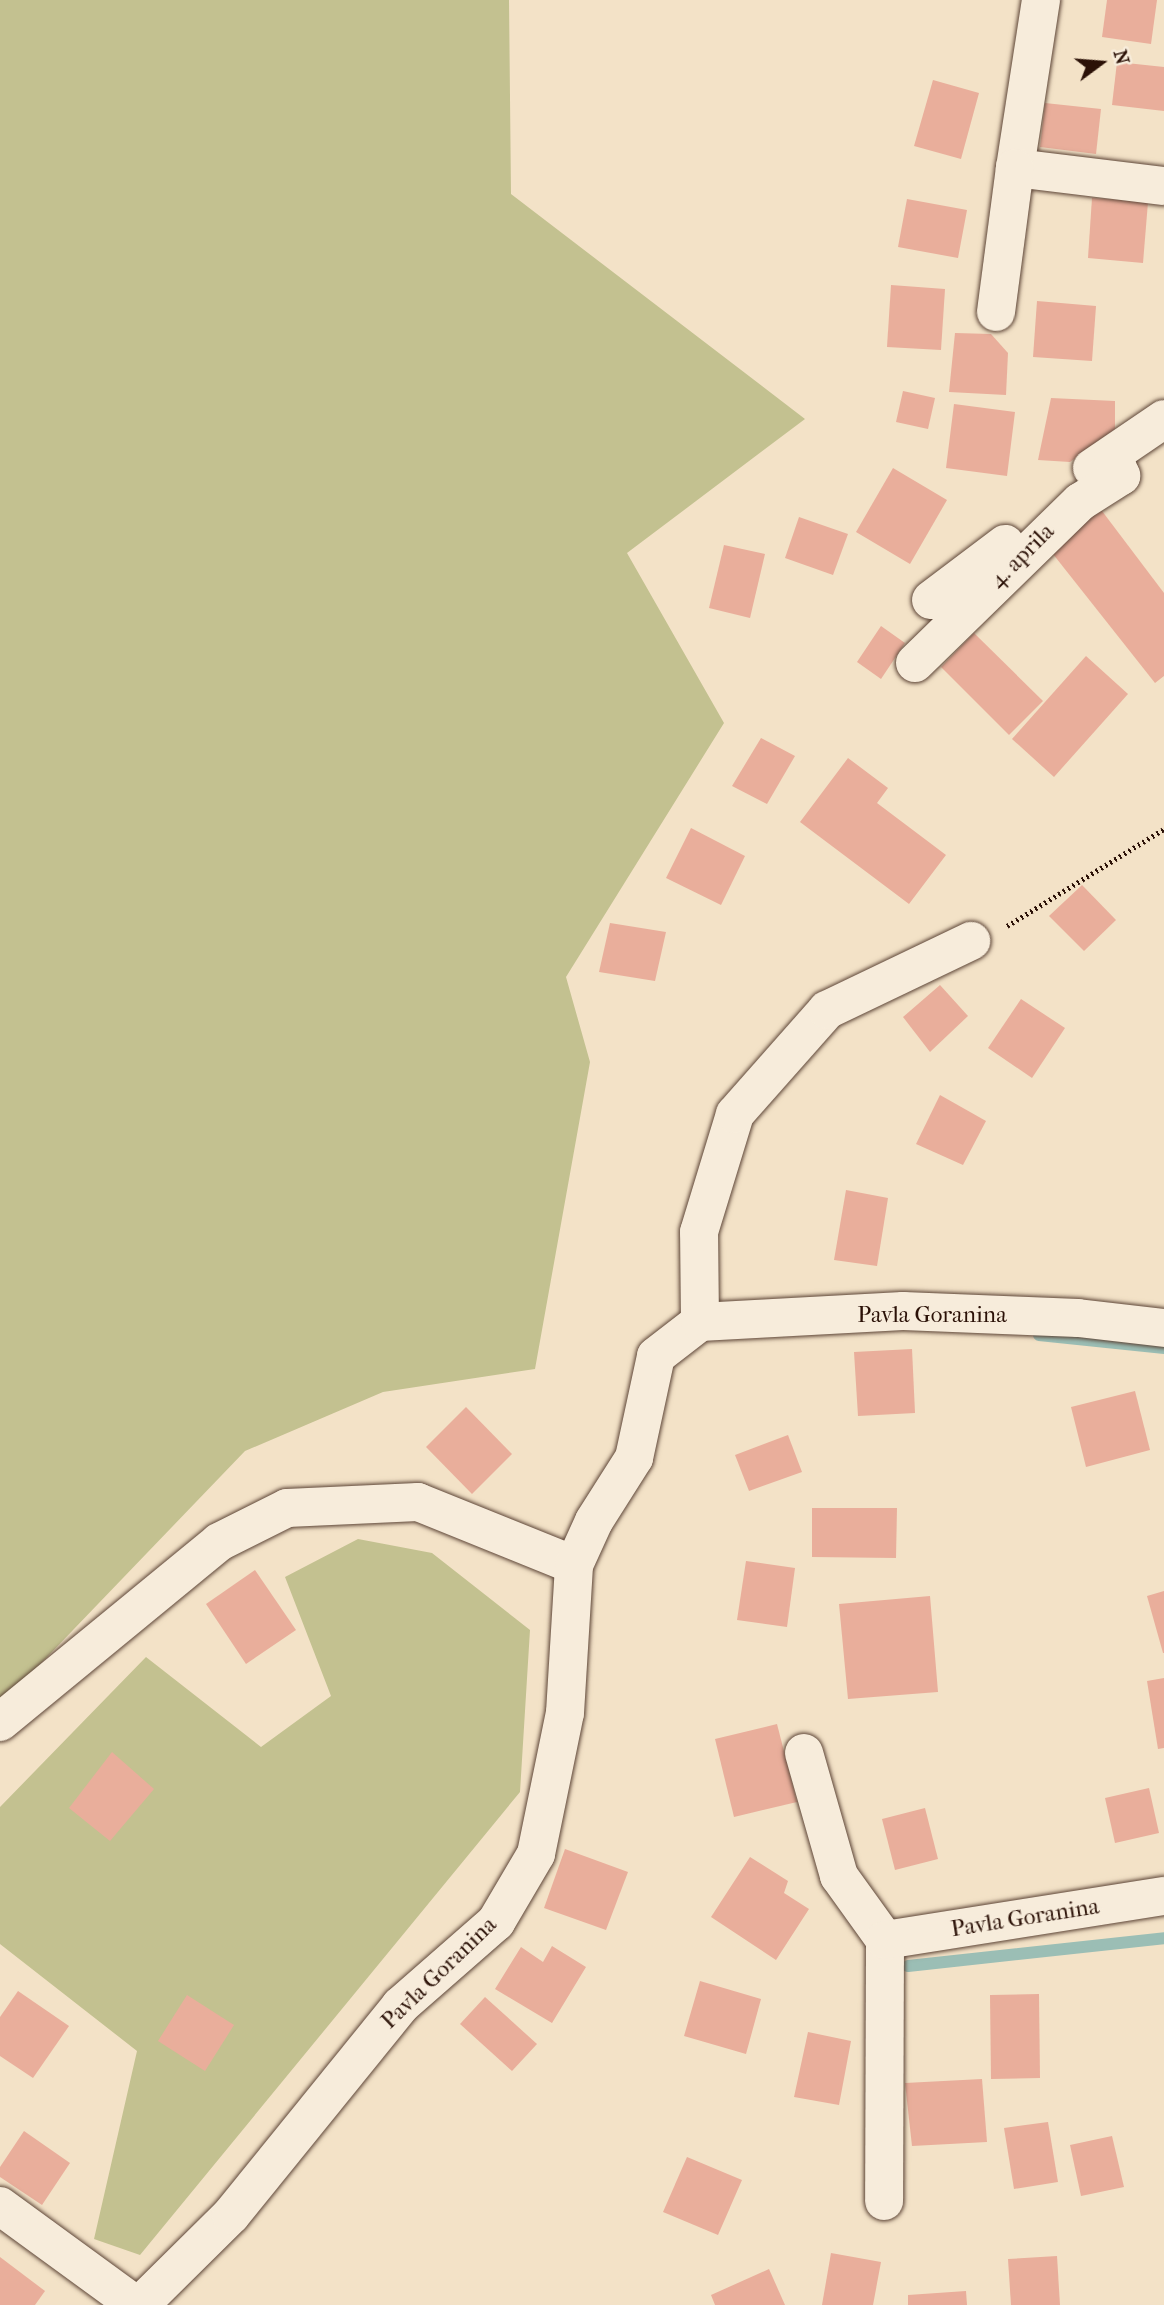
<!DOCTYPE html>
<style>
body{margin:0}
#map{position:relative;width:1164px;height:2305px;overflow:hidden;background:#f3e2c7;font-family:"IM FELL French Canon",serif}
div>[style]{position:absolute}
[style*='--x']{left:calc(var(--x)*1px);top:calc(var(--y)*1px);width:calc(var(--w)*1px);rotate:calc(var(--a)*1deg)}
.green>*{inset:0;background:#c3c190}
.stream>*{height:12px;margin:-6px;padding:0 6px;transform-origin:6px;border-radius:6px;background:#9bbeb5}
.building>*{inset:0;background:#e9ae9b}
.path>*{height:4.5px;margin-top:-2.25px;transform-origin:0;background:repeating-linear-gradient(90deg,#2b1107 0 2px,transparent 0 5.5px)}
.roads{filter:drop-shadow(0 0 2px #5d4537) drop-shadow(0 0 2px #5d4537)}
.street>*{height:38px;margin:-19px;padding:0 19px;transform-origin:19px;border-radius:19px;background:#f7ecdb}
span{translate:-50% -50%;white-space:nowrap;text-align:center;line-height:1.15;-webkit-text-stroke:5px #f7ecdb;paint-order:stroke}
.street-label{font-size:23px;color:#2b1107}
.north{position:absolute;left:1066px;top:28px;width:70px;height:70px;-webkit-text-stroke:5px #f7ecdb;paint-order:stroke;rotate:74deg;font-size:19px;font-weight:700;line-height:28px;text-align:center;color:#2b1107}
.north::after{content:'';display:block;margin:auto;width:24px;height:32px;background:#2b1107;clip-path:polygon(50% 0,100% 100%,50% 72%,0 100%)}
</style>
<div id="map">
<div class="green">
<div style="clip-path:polygon(0 0,509px 0,511px 194px,805px 419px,627px 553px,724px 723px,566px 977px,590px 1062px,535px 1369px,383px 1392px,245px 1451px,0 1706px)"></div>
<div style="clip-path:polygon(358px 1539px,432px 1553px,530px 1630px,520px 1792px,140px 2255px,94px 2239px,137px 2051px,0 1944px,0 1807px,146px 1657px,261px 1747px,331px 1696px,285px 1577px)"></div>
</div>
<div class="stream">
<div style="--x:1039;--y:1335;--w:126;--a:5.9"></div>
<div style="--x:908;--y:1966;--w:258;--a:-6.2"></div>
</div>
<div class="building">
<div style="clip-path:polygon(1107px 0,1157px 0,1151px 44px,1102px 37px)"></div>
<div style="clip-path:polygon(1117px 62px,1164px 67px,1164px 111px,1112px 105px)"></div>
<div style="clip-path:polygon(933px 80px,979px 93px,961px 159px,914px 146px)"></div>
<div style="clip-path:polygon(1045px 103px,1101px 109px,1096px 154px,1040px 147px)"></div>
<div style="clip-path:polygon(1092px 198px,1148px 202px,1143px 263px,1088px 258px)"></div>
<div style="clip-path:polygon(907px 199px,967px 210px,958px 258px,898px 247px)"></div>
<div style="clip-path:polygon(891px 285px,945px 289px,941px 350px,887px 347px)"></div>
<div style="clip-path:polygon(1037px 301px,1096px 306px,1092px 361px,1033px 357px)"></div>
<div style="clip-path:polygon(955px 333px,991px 334px,1008px 353px,1006px 395px,949px 392px)"></div>
<div style="clip-path:polygon(903px 391px,935px 398px,928px 429px,896px 422px)"></div>
<div style="clip-path:polygon(1051px 398px,1115px 401px,1115px 429px,1070px 462px,1038px 460px)"></div>
<div style="clip-path:polygon(954px 404px,1015px 412px,1007px 476px,946px 468px)"></div>
<div style="clip-path:polygon(893px 468px,947px 500px,910px 564px,856px 532px)"></div>
<div style="clip-path:polygon(1099px 507px,1164px 593px,1164px 676px,1155px 683px,1049px 549px)"></div>
<div style="clip-path:polygon(799px 517px,848px 534px,833px 575px,785px 558px)"></div>
<div style="clip-path:polygon(724px 545px,765px 554px,750px 618px,709px 608px)"></div>
<div style="clip-path:polygon(881px 626px,905px 643px,881px 679px,857px 662px)"></div>
<div style="clip-path:polygon(974px 633px,1043px 701px,1009px 735px,941px 667px)"></div>
<div style="clip-path:polygon(1086px 656px,1128px 694px,1054px 777px,1012px 739px)"></div>
<div style="clip-path:polygon(761px 738px,795px 756px,767px 804px,732px 786px)"></div>
<div style="clip-path:polygon(848px 758px,888px 788px,877px 803px,946px 855px,909px 904px,800px 822px)"></div>
<div style="clip-path:polygon(691px 828px,745px 856px,721px 905px,666px 878px)"></div>
<div style="clip-path:polygon(1082px 885px,1116px 920px,1084px 951px,1049px 916px)"></div>
<div style="clip-path:polygon(610px 923px,666px 932px,655px 981px,599px 972px)"></div>
<div style="clip-path:polygon(940px 985px,968px 1016px,930px 1052px,903px 1017px)"></div>
<div style="clip-path:polygon(1021px 999px,1065px 1028px,1032px 1078px,988px 1048px)"></div>
<div style="clip-path:polygon(940px 1095px,986px 1121px,963px 1165px,916px 1144px)"></div>
<div style="clip-path:polygon(846px 1190px,888px 1198px,877px 1266px,834px 1260px)"></div>
<div style="clip-path:polygon(912px 1349px,915px 1413px,858px 1416px,854px 1352px)"></div>
<div style="clip-path:polygon(1135px 1391px,1150px 1450px,1086px 1467px,1071px 1407px)"></div>
<div style="clip-path:polygon(466px 1407px,512px 1454px,472px 1494px,426px 1447px)"></div>
<div style="clip-path:polygon(788px 1435px,802px 1472px,749px 1491px,735px 1455px)"></div>
<div style="clip-path:polygon(812px 1508px,897px 1508px,896px 1558px,812px 1557px)"></div>
<div style="clip-path:polygon(746px 1561px,795px 1568px,787px 1627px,737px 1620px)"></div>
<div style="clip-path:polygon(255px 1570px,296px 1630px,246px 1664px,206px 1604px)"></div>
<div style="clip-path:polygon(1164px 1591px,1164px 1653px,1163px 1653px,1147px 1596px)"></div>
<div style="clip-path:polygon(930px 1596px,938px 1692px,848px 1699px,839px 1604px)"></div>
<div style="clip-path:polygon(1164px 1678px,1164px 1748px,1158px 1749px,1147px 1681px)"></div>
<div style="clip-path:polygon(777px 1724px,797px 1802px,734px 1817px,715px 1739px)"></div>
<div style="clip-path:polygon(112px 1752px,154px 1789px,110px 1841px,69px 1808px)"></div>
<div style="clip-path:polygon(1149px 1788px,1159px 1833px,1115px 1843px,1105px 1798px)"></div>
<div style="clip-path:polygon(925px 1808px,938px 1859px,895px 1870px,882px 1819px)"></div>
<div style="clip-path:polygon(565px 1849px,628px 1872px,606px 1930px,544px 1908px)"></div>
<div style="clip-path:polygon(750px 1857px,788px 1881px,784px 1893px,809px 1909px,776px 1960px,711px 1917px)"></div>
<div style="clip-path:polygon(552px 1946px,586px 1967px,552px 2023px,495px 1989px,521px 1947px,543px 1962px)"></div>
<div style="clip-path:polygon(700px 1981px,761px 1999px,746px 2054px,684px 2036px)"></div>
<div style="clip-path:polygon(18px 1991px,69px 2026px,33px 2078px,0 2056px,0 2017px)"></div>
<div style="clip-path:polygon(1039px 1994px,1040px 2078px,991px 2079px,990px 1995px)"></div>
<div style="clip-path:polygon(187px 1995px,234px 2025px,205px 2071px,158px 2041px)"></div>
<div style="clip-path:polygon(485px 1997px,537px 2044px,512px 2071px,460px 2024px)"></div>
<div style="clip-path:polygon(808px 2032px,851px 2041px,839px 2105px,794px 2097px)"></div>
<div style="clip-path:polygon(982px 2079px,987px 2142px,912px 2146px,905px 2083px)"></div>
<div style="clip-path:polygon(1048px 2122px,1058px 2182px,1014px 2189px,1004px 2128px)"></div>
<div style="clip-path:polygon(24px 2131px,70px 2163px,42px 2205px,0 2177px,0 2167px)"></div>
<div style="clip-path:polygon(1112px 2136px,1124px 2187px,1081px 2196px,1070px 2145px)"></div>
<div style="clip-path:polygon(687px 2157px,742px 2180px,718px 2235px,663px 2212px)"></div>
<div style="clip-path:polygon(831px 2253px,881px 2262px,873px 2305px,822px 2305px)"></div>
<div style="clip-path:polygon(1057px 2256px,1060px 2305px,1011px 2305px,1008px 2259px)"></div>
<div style="clip-path:polygon(0 2257px,45px 2291px,35px 2305px,0 2305px)"></div>
<div style="clip-path:polygon(769px 2269px,785px 2305px,715px 2305px,711px 2295px)"></div>
<div style="clip-path:polygon(966px 2291px,967px 2305px,908px 2305px,908px 2295px)"></div>
</div>
<div class="path">
<div style="--x:1007;--y:926;--w:185;--a:-31.7"></div>
</div>
<div class="roads">
<div class="street">
<div style="--x:1041;--y:0;--w:170;--a:98.8"></div>
<div style="--x:1015;--y:168;--w:150;--a:6.9"></div>
<div style="--x:996;--y:312;--w:145;--a:-82.5"></div>
<div style="--x:1092;--y:468;--w:87;--a:-34.2"></div>
<div style="--x:931;--y:600;--w:93;--a:-37.1"></div>
<div style="--x:915;--y:663;--w:231;--a:-44.3"></div>
<div style="--x:1080;--y:502;--w:49;--a:-32.4"></div>
<div style="--x:1121;--y:476;--w:22;--a:-111"></div>
<div style="--x:700;--y:1322;--w:90;--a:-90.6"></div>
<div style="--x:699;--y:1232;--w:123;--a:-73"></div>
<div style="--x:735;--y:1114;--w:139;--a:-48.5"></div>
<div style="--x:827;--y:1010;--w:160;--a:-25.6"></div>
<div style="--x:0;--y:1722;--w:283;--a:-39.4"></div>
<div style="--x:219;--y:1542;--w:76;--a:-26.6"></div>
<div style="--x:287;--y:1508;--w:131;--a:-2.6"></div>
<div style="--x:418;--y:1502;--w:168;--a:22"></div>
<div style="--x:804;--y:1753;--w:128;--a:74.1"></div>
<div style="--x:839;--y:1876;--w:79;--a:54.3"></div>
<div style="--x:885;--y:1940;--w:261;--a:90.2"></div>
<div style="--x:885;--y:1940;--w:282;--a:-9"></div>
<div style="--x:0;--y:2206;--w:168;--a:36.1"></div>
<div style="--x:140;--y:2305;--w:128;--a:-44.7"></div>
<div style="--x:231;--y:2215;--w:269;--a:-51"></div>
<div style="--x:400;--y:2006;--w:128;--a:-41.2"></div>
<div style="--x:496;--y:1922;--w:79;--a:-59.5"></div>
<div style="--x:536;--y:1854;--w:144;--a:-78.4"></div>
<div style="--x:565;--y:1713;--w:148;--a:-86.5"></div>
<div style="--x:574;--y:1565;--w:48;--a:-65.6"></div>
<div style="--x:594;--y:1521;--w:75;--a:-57.6"></div>
<div style="--x:634;--y:1458;--w:104;--a:-77.8"></div>
<div style="--x:656;--y:1356;--w:56;--a:-37.7"></div>
<div style="--x:700;--y:1322;--w:203;--a:-3.1"></div>
<div style="--x:903;--y:1311;--w:175;--a:2.3"></div>
<div style="--x:1078;--y:1318;--w:87;--a:6.6"></div>
</div>
</div>
<div class="street-label">
<span style="left:1022px;top:556px;rotate:-45deg">4. aprila</span>
<span style="left:932px;top:1315px">Pavla Goranina</span>
<span style="left:1025px;top:1918px;rotate:-9deg">Pavla Goranina</span>
<span style="left:439px;top:1973px;rotate:-44deg">Pavla Goranina</span>
</div>
<div class="north">N</div>
</div>
